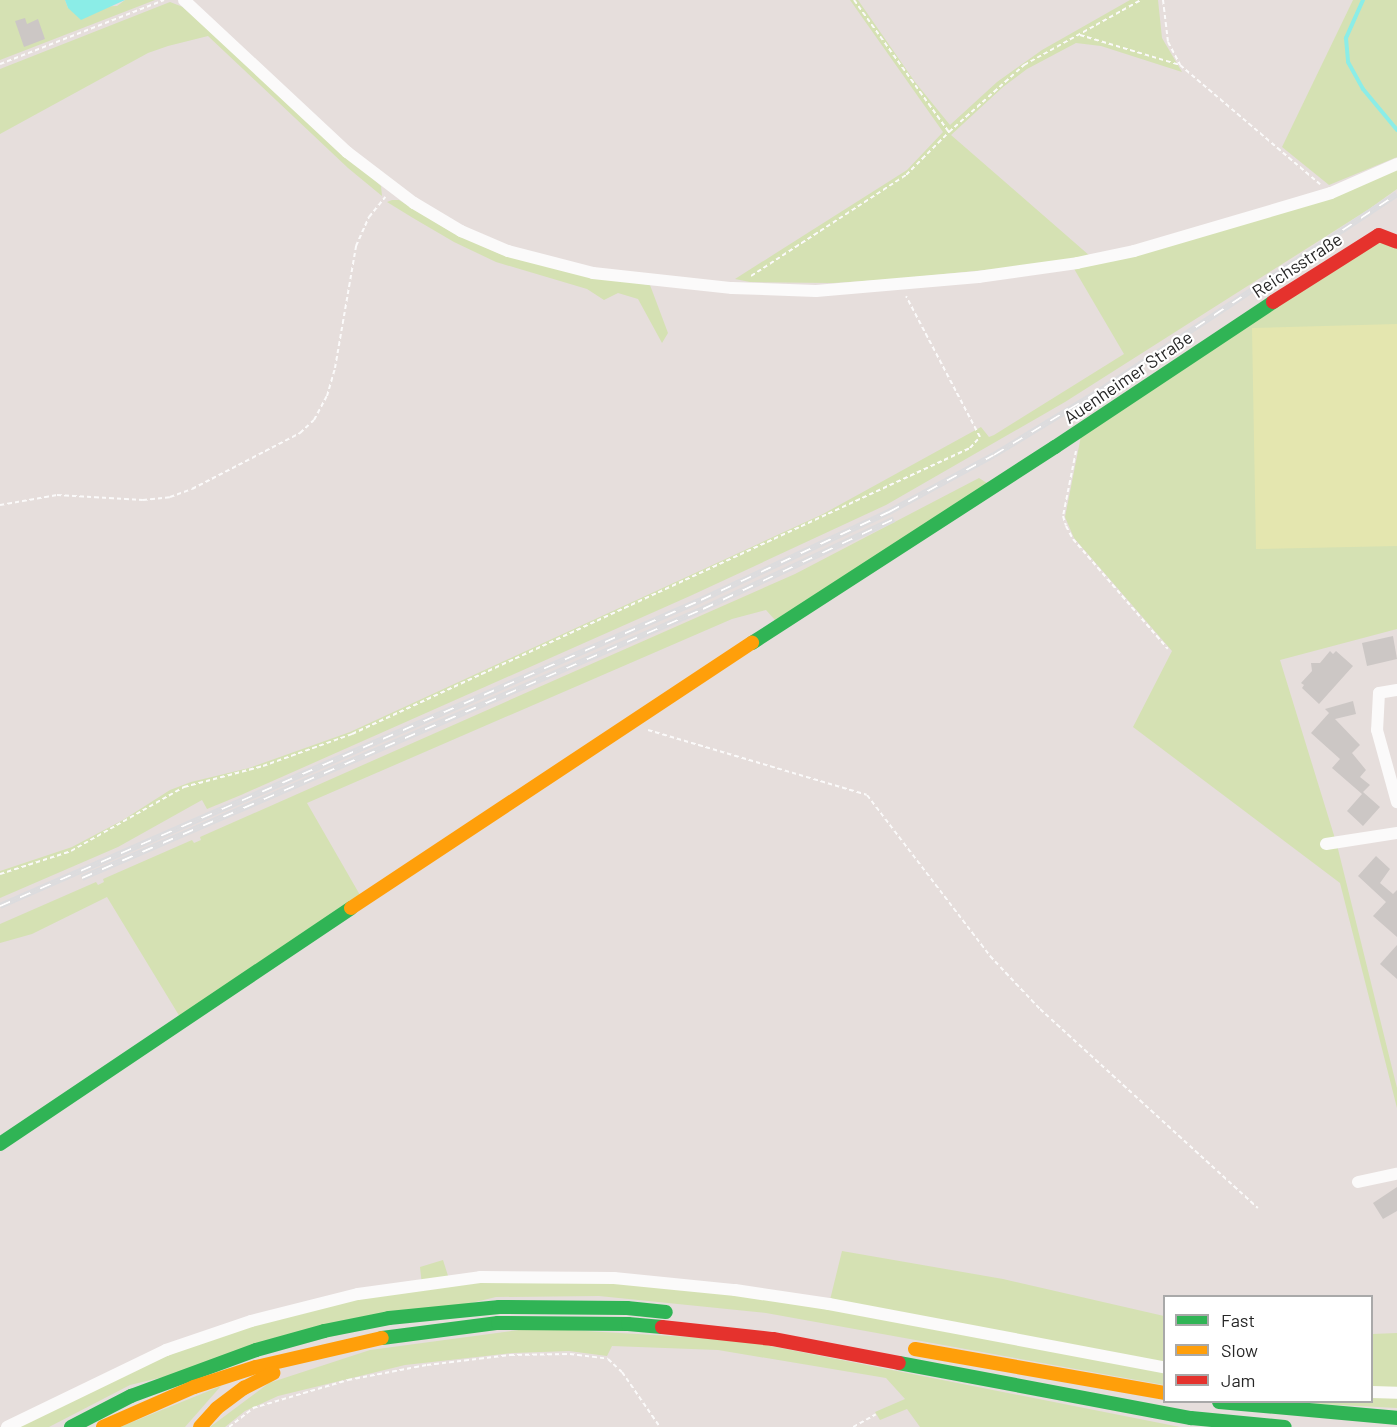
<!DOCTYPE html>
<meta charset="utf-8">
<style>
body{margin:0}
#map{position:relative;width:1397px;height:1427px;overflow:hidden;background:#e6dedc;font-family:Barlow,sans-serif}
div>[style]{position:absolute}
[style*='--x']{left:calc(var(--x)*1px);top:calc(var(--y)*1px);width:calc(var(--w)*1px);rotate:calc(var(--a)*1deg)}
.green>*{inset:0;background:#d5e1b3}
.pitch>*{inset:0;background:#e4e6af}
.water>*{inset:0;background:#8bede7}
.stream>*{height:4px;margin:-2px;padding:0 2px;transform-origin:2px;border-radius:2px;background:#8bede7}
.building>*{inset:0;background:#ccc7c5}
.path>*{height:2px;margin-top:-1px;transform-origin:0;background:repeating-linear-gradient(90deg,#fbfafa 0 4.5px,transparent 0 7.5px)}
.street>*{height:12px;margin:-6px;padding:0 6px;transform-origin:6px;border-radius:6px;background:#fbfafa}
.fast>*{height:14px;margin:-7px;padding:0 7px;transform-origin:7px;border-radius:7px;background:#30b455}
.slow>*{height:14px;margin:-7px;padding:0 7px;transform-origin:7px;border-radius:7px;background:#ff9f0a}
.jam>*{height:14px;margin:-7px;padding:0 7px;transform-origin:7px;border-radius:7px;background:#e5322d}
.rail>*{height:6px;margin-top:-3px;transform-origin:0;background:repeating-linear-gradient(90deg,#fff 0 11px,#dcdcde 0 22px);box-sizing:border-box;border-block:2px solid #dcdcde}
span{translate:-50% -50%;white-space:nowrap;text-align:center;line-height:1.15;-webkit-text-stroke:4.5px #fff;paint-order:stroke}
.street-label{font-size:18px;color:#272727}
.legend{position:absolute;left:1163px;top:1295px;width:210px;height:108px;box-sizing:border-box;background:#fff;border:2px solid #a9a9a9;margin:0;padding:8px 10px;list-style:none;font-size:18px;color:#272727}
.legend li{display:flex;align-items:center;gap:12px;height:30px}
.legend b{width:30px;border:2px solid #a9a9a9}
</style>
<div id="map">
<div class="green">
<div style="clip-path:polygon(0 0,65px 0,68px 8px,117px 6px,125px 0,155px 0,0 60px)"></div>
<div style="clip-path:polygon(850px 0,858px 0,915px 82px,950px 125px,997px 82px,1042px 50px,1130px 0,1158px 0,1162px 38px,1182px 72px,1101px 46px,1076px 43px,1027px 69px,1003px 87px,951px 135px,1090px 256px,1005px 268px,894px 279px,833px 283px,750px 282px,735px 279px,907px 170px,943px 132px)"></div>
<div style="clip-path:polygon(1353px 0,1397px 0,1397px 157px,1329px 185px,1282px 147px)"></div>
<div style="clip-path:polygon(170px 2px,183px 7px,381px 186px,382px 196px,348px 168px,208px 36px,168px 46px,148px 53px,0 134px,0 69px)"></div>
<div style="clip-path:polygon(1397px 169px,1397px 189px,1369px 209px,1065px 402px,886px 505px,690px 596px,241px 795px,207px 809px,202px 800px,118px 847px,0 898px,0 871px,72px 847px,123px 820px,170px 790px,191px 782px,249px 768px,350px 732px,823px 514px,981px 427px,989px 437px,994px 435px,1124px 354px,1073px 267px)"></div>
<div style="clip-path:polygon(392px 200px,399px 200px,453px 233px,500px 254px,594px 277px,650px 285px,668px 333px,662px 343px,638px 299px,618px 293px,604px 300px,587px 289px,496px 262px,454px 242px,413px 218px,387px 202px)"></div>
<div style="clip-path:polygon(1379px 238px,1397px 243px,1397px 629px,1280px 660px,1337px 845px,1397px 1088px,1397px 1108px,1340px 883px,1133px 727px,1172px 651px,1074px 538px,1065px 517px,1083px 426px)"></div>
<div style="clip-path:polygon(979px 478px,990px 485px,775px 620px,766px 610px,732px 619px,307px 803px,364px 902px,183px 1022px,107px 897px,32px 934px,0 943px,0 924px,96px 882px,98px 885px,104px 882px,103px 879px,192px 840px,194px 843px,201px 840px,200px 837px,795px 574px)"></div>
<div style="clip-path:polygon(842px 1251px,1003px 1279px,1164px 1316px,1164px 1385px,766px 1313px,599px 1296px,496px 1297px,130px 1385px,49px 1427px,11px 1427px,80px 1391px,252px 1322px,422px 1285px,420px 1267px,443px 1260px,450px 1282px,615px 1279px,829px 1304px)"></div>
<div style="clip-path:polygon(534px 1328px,740px 1340px,1180px 1427px,920px 1427px,907px 1409px,880px 1420px,875px 1412px,905px 1399px,886px 1378px,718px 1350px,612px 1346px,607px 1356px,569px 1351px,512px 1353px,405px 1365px,278px 1396px,245px 1411px,225px 1427px,210px 1427px,269px 1383px,370px 1350px)"></div>
<div style="clip-path:polygon(1397px 1333px,1397px 1408px,1281px 1402px,1372px 1402px,1372px 1334px)"></div>
<div style="clip-path:polygon(221px 1386px,185px 1427px,120px 1427px)"></div>
</div>
<div class="pitch">
<div style="clip-path:polygon(1397px 324px,1397px 546px,1256px 549px,1252px 328px)"></div>
</div>
<div class="water">
<div style="clip-path:polygon(65px 0,125px 0,81px 20px,68px 8px)"></div>
</div>
<div class="stream">
<div style="--x:1363;--y:0;--w:42;--a:114.1"></div>
<div style="--x:1346;--y:38;--w:24;--a:85"></div>
<div style="--x:1348;--y:62;--w:31;--a:61"></div>
<div style="--x:1363;--y:89;--w:53;--a:50.3"></div>
</div>
<div class="building">
<div style="clip-path:polygon(25px 18px,27px 24px,38px 19px,45px 39px,24px 47px,15px 21px)"></div>
<div style="clip-path:polygon(1393px 636px,1397px 659px,1367px 666px,1362px 643px)"></div>
<div style="clip-path:polygon(1330px 651px,1333px 654px,1336px 651px,1353px 666px,1319px 704px,1302px 688px,1304px 685px,1301px 683px,1312px 671px,1311px 663px,1320px 663px)"></div>
<div style="clip-path:polygon(1353px 701px,1356px 714px,1335px 719px,1360px 745px,1352px 753px,1366px 770px,1360px 777px,1370px 785px,1363px 792px,1380px 807px,1363px 826px,1347px 811px,1362px 794px,1332px 768px,1340px 759px,1311px 733px,1329px 713px,1325px 709px)"></div>
<div style="clip-path:polygon(1376px 856px,1390px 869px,1380px 883px,1393px 894px,1397px 890px,1397px 937px,1373px 916px,1386px 902px,1358px 876px)"></div>
<div style="clip-path:polygon(1397px 945px,1397px 979px,1380px 964px)"></div>
<div style="clip-path:polygon(1397px 1187px,1397px 1211px,1383px 1219px,1373px 1203px)"></div>
</div>
<div class="path">
<div style="--x:854;--y:0;--w:163;--a:54.3"></div>
<div style="--x:1163;--y:0;--w:42;--a:83.2"></div>
<div style="--x:1168;--y:42;--w:26;--a:62"></div>
<div style="--x:1180;--y:65;--w:184;--a:40.4"></div>
<div style="--x:1080;--y:35;--w:104;--a:16.7"></div>
<div style="--x:0;--y:64;--w:176;--a:-21.3"></div>
<div style="--x:751;--y:276;--w:185;--a:-33.1"></div>
<div style="--x:906;--y:175;--w:61;--a:-45"></div>
<div style="--x:949;--y:132;--w:101;--a:-41.8"></div>
<div style="--x:1024;--y:65;--w:134;--a:-29.1"></div>
<div style="--x:1076;--y:451;--w:66;--a:101.3"></div>
<div style="--x:1063;--y:516;--w:10;--a:73"></div>
<div style="--x:1066;--y:526;--w:15;--a:62"></div>
<div style="--x:1073;--y:539;--w:145;--a:49.2"></div>
<div style="--x:0;--y:505;--w:58;--a:-10"></div>
<div style="--x:57;--y:495;--w:86;--a:3.3"></div>
<div style="--x:143;--y:500;--w:27;--a:-6"></div>
<div style="--x:170;--y:497;--w:23;--a:-20"></div>
<div style="--x:192;--y:489;--w:122;--a:-27.4"></div>
<div style="--x:300;--y:433;--w:19;--a:-43"></div>
<div style="--x:314;--y:420;--w:27;--a:-62"></div>
<div style="--x:327;--y:396;--w:29;--a:-74"></div>
<div style="--x:335;--y:368;--w:124;--a:-80.2"></div>
<div style="--x:356;--y:246;--w:32;--a:-66"></div>
<div style="--x:369;--y:217;--w:26;--a:-51"></div>
<div style="--x:648;--y:730;--w:228;--a:16.5"></div>
<div style="--x:867;--y:795;--w:203;--a:52.6"></div>
<div style="--x:990;--y:956;--w:73;--a:46.7"></div>
<div style="--x:1040;--y:1009;--w:295;--a:42.4"></div>
<div style="--x:0;--y:874;--w:75;--a:-17.9"></div>
<div style="--x:71;--y:851;--w:130;--a:-29.5"></div>
<div style="--x:184;--y:787;--w:82;--a:-14.9"></div>
<div style="--x:263;--y:766;--w:95;--a:-19.8"></div>
<div style="--x:352;--y:734;--w:681;--a:-24.83"></div>
<div style="--x:970;--y:448;--w:15;--a:-48"></div>
<div style="--x:980;--y:437;--w:159;--a:-117.7"></div>
<div style="--x:229;--y:1427;--w:31;--a:-38"></div>
<div style="--x:253;--y:1408;--w:99;--a:-16.4"></div>
<div style="--x:348;--y:1380;--w:80;--a:-10.8"></div>
<div style="--x:427;--y:1365;--w:84;--a:-6.9"></div>
<div style="--x:510;--y:1355;--w:60;--a:-1"></div>
<div style="--x:570;--y:1354;--w:38;--a:7"></div>
<div style="--x:608;--y:1359;--w:19;--a:43"></div>
<div style="--x:622;--y:1372;--w:67;--a:55.4"></div>
<div style="--x:853;--y:1427;--w:26;--a:-29"></div>
</div>
<div class="street">
<div style="--x:184;--y:0;--w:223;--a:43"></div>
<div style="--x:347;--y:152;--w:84;--a:37.3"></div>
<div style="--x:414;--y:203;--w:55;--a:30.8"></div>
<div style="--x:461;--y:231;--w:51;--a:23.1"></div>
<div style="--x:508;--y:251;--w:88;--a:14.5"></div>
<div style="--x:593;--y:273;--w:140;--a:6.2"></div>
<div style="--x:732;--y:288;--w:84;--a:2"></div>
<div style="--x:816;--y:291;--w:163;--a:-4.9"></div>
<div style="--x:978;--y:277;--w:100;--a:-8"></div>
<div style="--x:1077;--y:263;--w:58;--a:-11.9"></div>
<div style="--x:1134;--y:251;--w:205;--a:-16.4"></div>
<div style="--x:1331;--y:193;--w:72;--a:-23.7"></div>
<div style="--x:1397;--y:690;--w:18;--a:171"></div>
<div style="--x:1379;--y:693;--w:37;--a:93"></div>
<div style="--x:1377;--y:730;--w:75;--a:74.5"></div>
<div style="--x:1326;--y:844;--w:72;--a:-8.8"></div>
<div style="--x:1358;--y:1182;--w:40;--a:-12"></div>
<div style="--x:1372;--y:1392;--w:25;--a:2"></div>
<div style="--x:7;--y:1427;--w:177;--a:-25.8"></div>
<div style="--x:166;--y:1350;--w:90;--a:-18.8"></div>
<div style="--x:251;--y:1321;--w:110;--a:-14.2"></div>
<div style="--x:358;--y:1294;--w:123;--a:-7.9"></div>
<div style="--x:480;--y:1277;--w:134;--a:0.4"></div>
<div style="--x:614;--y:1278;--w:122;--a:5.7"></div>
<div style="--x:735;--y:1290;--w:95;--a:8.5"></div>
<div style="--x:829;--y:1304;--w:341;--a:10.7"></div>
</div>
<div class="fast">
<div style="--x:752;--y:643;--w:361;--a:-32.9"></div>
<div style="--x:1055;--y:447;--w:262;--a:-33.6"></div>
<div style="--x:0;--y:1144;--w:423;--a:-33.9"></div>
<div style="--x:382;--y:1338;--w:117;--a:-7.4"></div>
<div style="--x:498;--y:1323;--w:130;--a:0.4"></div>
<div style="--x:628;--y:1324;--w:34;--a:5"></div>
<div style="--x:899;--y:1363;--w:297;--a:10.7"></div>
<div style="--x:1191;--y:1418;--w:94;--a:5.5"></div>
<div style="--x:1219;--y:1402;--w:179;--a:5.1"></div>
<div style="--x:71;--y:1427;--w:68;--a:-27.3"></div>
<div style="--x:131;--y:1396;--w:133;--a:-20.2"></div>
<div style="--x:256;--y:1350;--w:71;--a:-15.6"></div>
<div style="--x:324;--y:1331;--w:66;--a:-11.3"></div>
<div style="--x:389;--y:1318;--w:111;--a:-5.7"></div>
<div style="--x:499;--y:1307;--w:128;--a:0.4"></div>
<div style="--x:627;--y:1308;--w:39;--a:6"></div>
</div>
<div class="slow">
<div style="--x:351;--y:908;--w:481;--a:-33.5"></div>
<div style="--x:915;--y:1349;--w:253;--a:10"></div>
<div style="--x:103;--y:1427;--w:99;--a:-23.7"></div>
<div style="--x:194;--y:1387;--w:65;--a:-17.9"></div>
<div style="--x:256;--y:1367;--w:129;--a:-13"></div>
<div style="--x:200;--y:1427;--w:25;--a:-48"></div>
<div style="--x:217;--y:1408;--w:34;--a:-37"></div>
<div style="--x:244;--y:1388;--w:33;--a:-27"></div>
</div>
<div class="jam">
<div style="--x:1273;--y:302;--w:125;--a:-32.3"></div>
<div style="--x:1379;--y:235;--w:19;--a:21"></div>
<div style="--x:662;--y:1327;--w:112;--a:6.2"></div>
<div style="--x:773;--y:1339;--w:128;--a:10.8"></div>
</div>
<div class="rail">
<div style="--x:82;--y:878;--w:677;--a:-23.42"></div>
<div style="--x:703;--y:609;--w:211;--a:-25.2"></div>
<div style="--x:0;--y:906;--w:765;--a:-23.58"></div>
<div style="--x:701;--y:600;--w:208;--a:-25.1"></div>
<div style="--x:889;--y:512;--w:119;--a:-28.5"></div>
<div style="--x:994;--y:455;--w:129;--a:-31.3"></div>
<div style="--x:1104;--y:388;--w:351;--a:-33.5"></div>
</div>
<div class="street-label">
<span style="left:1297px;top:265px;rotate:-33deg">Reichsstraße</span>
<span style="left:1128px;top:377px;rotate:-34deg">Auenheimer Straße</span>
</div>
<ul class="legend">
<li><b style="height:8px;background:#30b455"></b>Fast</li>
<li><b style="height:8px;background:#ff9f0a"></b>Slow</li>
<li><b style="height:8px;background:#e5322d"></b>Jam</li>
</ul>
</div>
